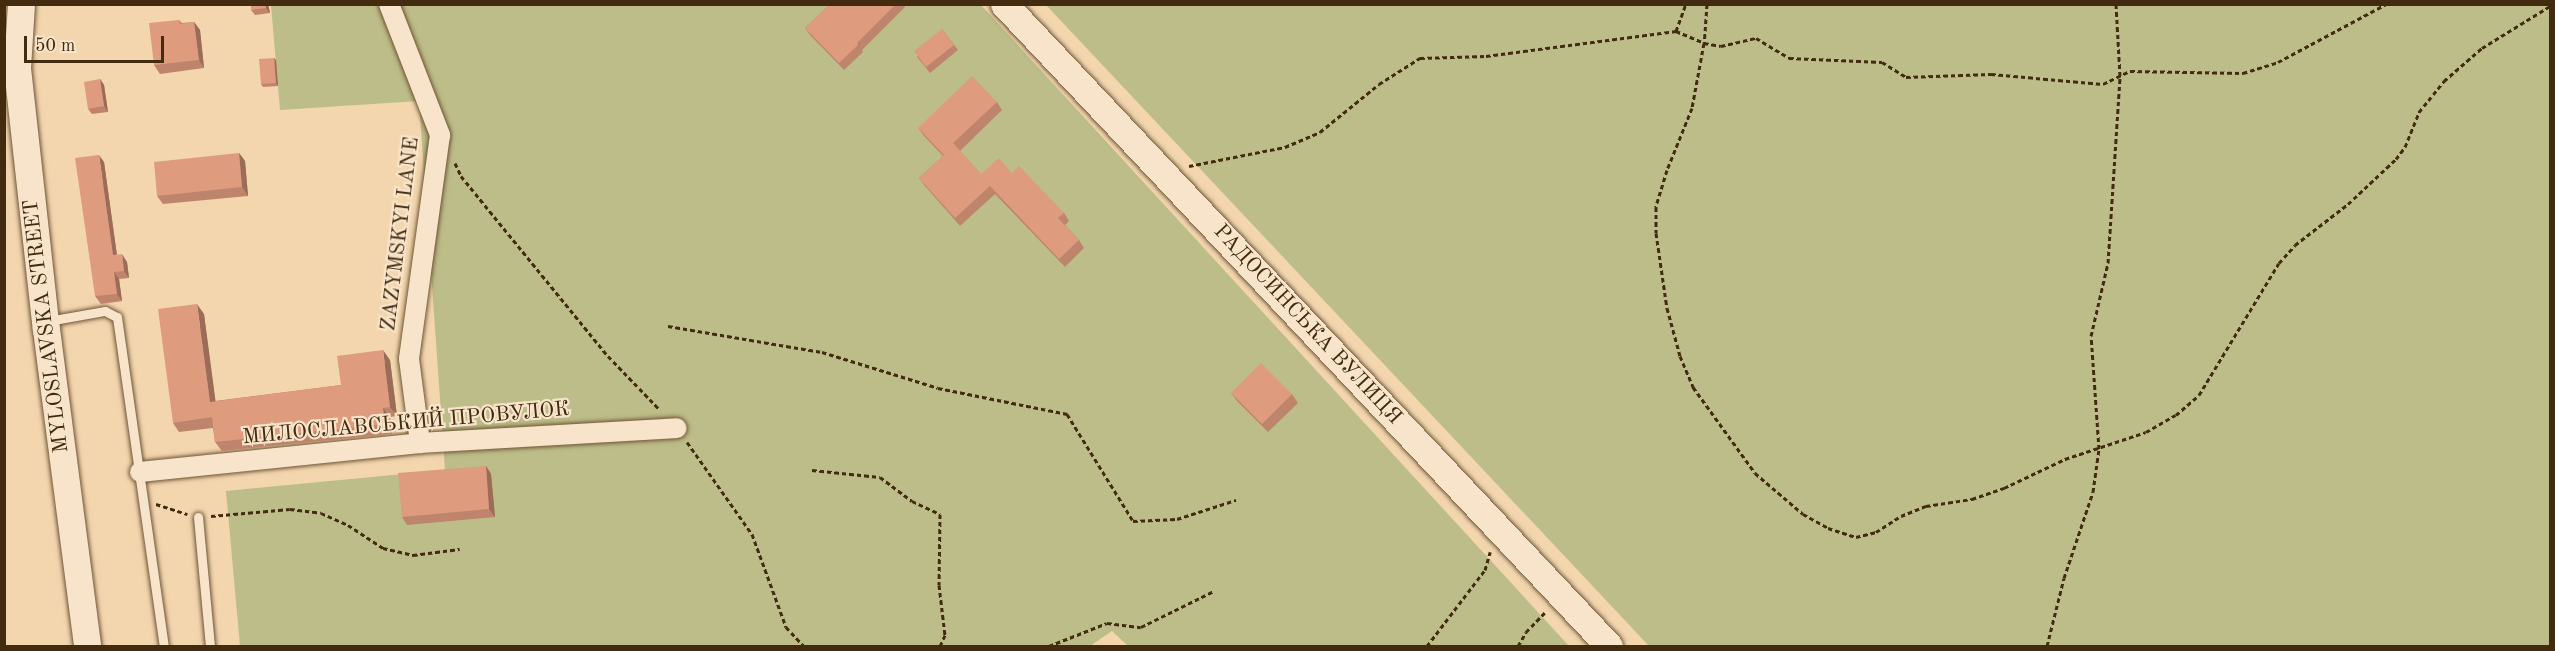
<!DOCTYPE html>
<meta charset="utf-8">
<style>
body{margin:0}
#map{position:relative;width:2555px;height:651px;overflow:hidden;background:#f3d6ae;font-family:"Old Standard TT",serif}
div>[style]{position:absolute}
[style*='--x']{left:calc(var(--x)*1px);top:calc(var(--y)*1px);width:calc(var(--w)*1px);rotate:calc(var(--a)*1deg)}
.green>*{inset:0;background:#bdbd89}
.path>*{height:3px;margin-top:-1.5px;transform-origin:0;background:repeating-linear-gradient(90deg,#422b0e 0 4.5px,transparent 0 7.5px)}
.roads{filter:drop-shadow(0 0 2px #6e5636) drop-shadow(0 0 2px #6e5636)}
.service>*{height:9px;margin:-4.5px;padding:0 4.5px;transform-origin:4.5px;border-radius:4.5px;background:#f7e4ca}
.minor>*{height:20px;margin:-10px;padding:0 10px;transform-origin:10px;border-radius:10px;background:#f7e4ca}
.secondary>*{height:27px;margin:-13.5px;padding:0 13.5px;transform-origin:13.5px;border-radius:13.5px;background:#f7e4ca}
.wall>*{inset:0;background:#bf856c}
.shaded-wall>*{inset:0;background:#9b6c58}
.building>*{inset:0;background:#de9b7d}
span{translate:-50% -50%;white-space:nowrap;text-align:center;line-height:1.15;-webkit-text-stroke:4.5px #f7e4ca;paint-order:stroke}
.street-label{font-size:21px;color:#422b0e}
.frame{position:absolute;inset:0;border:6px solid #422b0e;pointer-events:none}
.scale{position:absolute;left:24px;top:36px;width:140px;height:27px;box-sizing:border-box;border:3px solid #422b0e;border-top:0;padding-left:8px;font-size:18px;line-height:21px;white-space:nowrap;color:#422b0e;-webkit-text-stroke:4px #f7e4ca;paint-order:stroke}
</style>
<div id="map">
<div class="green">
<div style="clip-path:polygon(271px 5px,981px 5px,1569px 646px,1128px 646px,1112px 631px,1090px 646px,240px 646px,226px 491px,445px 470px,419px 101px,280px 110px)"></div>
<div style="clip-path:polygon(1046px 5px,2550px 5px,2550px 646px,1649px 646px)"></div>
</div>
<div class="path">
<div style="--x:1707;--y:4;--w:39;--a:94"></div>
<div style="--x:1704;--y:43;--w:66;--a:100.5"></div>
<div style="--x:1692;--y:108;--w:67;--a:112"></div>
<div style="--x:1667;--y:170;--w:39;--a:107"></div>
<div style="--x:1656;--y:207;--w:26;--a:90"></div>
<div style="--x:1656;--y:233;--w:76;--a:81.7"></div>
<div style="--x:1667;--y:308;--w:50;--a:74.8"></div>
<div style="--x:1680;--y:356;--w:34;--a:67"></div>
<div style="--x:1693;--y:387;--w:106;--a:54.2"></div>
<div style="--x:1755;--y:473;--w:63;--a:40.5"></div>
<div style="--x:1803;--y:514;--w:29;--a:29"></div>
<div style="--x:1828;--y:528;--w:29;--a:18"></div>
<div style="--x:1856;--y:537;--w:21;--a:-14"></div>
<div style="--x:1876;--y:532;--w:30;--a:-33"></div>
<div style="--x:1901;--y:516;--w:27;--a:-22"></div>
<div style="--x:1926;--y:506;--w:47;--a:-8.7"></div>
<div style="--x:1972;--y:499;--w:34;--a:-19"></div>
<div style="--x:2004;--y:488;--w:68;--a:-25.4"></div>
<div style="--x:2065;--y:459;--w:85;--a:-18.4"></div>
<div style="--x:2146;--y:432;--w:34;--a:-30"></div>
<div style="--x:2176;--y:415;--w:30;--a:-41"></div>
<div style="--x:2199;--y:395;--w:154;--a:-58.8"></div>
<div style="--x:2279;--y:263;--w:24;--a:-48"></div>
<div style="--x:2295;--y:245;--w:67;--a:-37.7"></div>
<div style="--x:2348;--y:204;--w:66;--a:-43.2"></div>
<div style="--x:2396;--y:159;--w:15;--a:-53"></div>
<div style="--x:2405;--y:147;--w:38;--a:-68"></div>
<div style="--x:2419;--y:112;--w:40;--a:-51"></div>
<div style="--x:2444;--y:81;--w:50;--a:-41"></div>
<div style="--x:2482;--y:48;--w:80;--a:-31.7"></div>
<div style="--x:1676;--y:31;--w:30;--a:23"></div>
<div style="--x:1704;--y:43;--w:17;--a:10"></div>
<div style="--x:1721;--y:46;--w:36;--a:-13"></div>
<div style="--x:1756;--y:38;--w:39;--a:31"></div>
<div style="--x:1789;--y:58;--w:93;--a:2.5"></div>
<div style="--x:1882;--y:62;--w:28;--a:32"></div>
<div style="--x:1906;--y:77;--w:85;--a:-2"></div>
<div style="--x:1991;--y:74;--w:112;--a:5.1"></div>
<div style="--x:2103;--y:84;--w:30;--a:-26"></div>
<div style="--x:2130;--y:71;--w:113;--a:1"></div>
<div style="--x:2243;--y:73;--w:37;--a:-17"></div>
<div style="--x:2278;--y:62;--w:123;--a:-28.2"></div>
<div style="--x:455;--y:163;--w:14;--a:65"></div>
<div style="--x:461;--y:176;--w:232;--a:50.8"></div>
<div style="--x:608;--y:356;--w:74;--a:46.1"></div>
<div style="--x:1189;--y:166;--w:98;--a:-11.2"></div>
<div style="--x:1285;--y:147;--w:38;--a:-23"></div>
<div style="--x:1320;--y:132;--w:76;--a:-39.1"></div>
<div style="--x:1379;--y:84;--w:49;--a:-32.4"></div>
<div style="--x:1420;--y:58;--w:66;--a:-1.7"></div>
<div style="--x:1486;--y:56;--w:192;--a:-7.5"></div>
<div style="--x:1676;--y:31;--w:29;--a:-70"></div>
<div style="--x:668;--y:326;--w:156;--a:9.6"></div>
<div style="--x:822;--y:352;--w:121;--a:17.2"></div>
<div style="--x:938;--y:388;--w:132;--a:11.4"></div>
<div style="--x:1067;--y:414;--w:126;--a:58.3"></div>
<div style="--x:1133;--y:521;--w:44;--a:-2.6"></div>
<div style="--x:1177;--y:519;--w:62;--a:-17.9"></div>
<div style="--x:687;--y:442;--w:113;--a:54.8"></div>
<div style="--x:752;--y:534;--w:99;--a:69.9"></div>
<div style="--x:786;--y:627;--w:26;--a:47"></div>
<div style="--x:812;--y:470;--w:68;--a:5.9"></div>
<div style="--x:880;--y:477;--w:40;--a:37"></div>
<div style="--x:912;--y:501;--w:31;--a:25"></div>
<div style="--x:940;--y:514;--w:71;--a:90.8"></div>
<div style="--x:939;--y:585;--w:50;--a:83.2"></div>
<div style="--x:945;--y:635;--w:12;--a:114"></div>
<div style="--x:156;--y:504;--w:33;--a:18"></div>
<div style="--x:211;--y:516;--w:79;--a:-5.1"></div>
<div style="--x:290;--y:509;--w:31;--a:7"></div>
<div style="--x:321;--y:513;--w:30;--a:24"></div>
<div style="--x:348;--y:525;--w:42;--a:33.3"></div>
<div style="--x:383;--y:548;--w:31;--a:13"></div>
<div style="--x:413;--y:555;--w:47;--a:-7.3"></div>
<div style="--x:1049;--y:646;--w:62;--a:-21.6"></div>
<div style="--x:1107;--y:623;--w:34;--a:7"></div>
<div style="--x:1141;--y:627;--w:81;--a:-26.3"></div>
<div style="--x:1427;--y:646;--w:96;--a:-52.7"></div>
<div style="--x:1485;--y:570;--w:19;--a:-74"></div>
<div style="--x:1518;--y:646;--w:16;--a:-60"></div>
<div style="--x:1526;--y:632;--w:28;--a:-46"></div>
<div style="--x:2047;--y:646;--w:70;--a:-76"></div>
<div style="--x:2064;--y:578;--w:91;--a:-71.4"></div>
<div style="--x:2093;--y:492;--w:43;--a:-82.1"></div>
<div style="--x:2099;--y:449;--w:113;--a:-94"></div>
<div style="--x:2091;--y:336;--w:75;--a:-76.9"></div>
<div style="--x:2108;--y:263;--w:187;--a:-86.3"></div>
<div style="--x:2120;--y:76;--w:72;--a:-93.2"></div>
</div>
<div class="roads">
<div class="service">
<div style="--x:48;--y:321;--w:58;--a:-10"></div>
<div style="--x:105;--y:311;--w:13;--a:27"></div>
<div style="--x:117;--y:317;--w:332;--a:81.9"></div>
<div style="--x:198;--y:517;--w:130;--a:84.7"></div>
</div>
<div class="minor">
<div style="--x:389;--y:4;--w:141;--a:68.7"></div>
<div style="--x:440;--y:135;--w:226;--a:97.9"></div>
<div style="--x:409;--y:359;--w:85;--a:82.5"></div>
<div style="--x:140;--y:472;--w:281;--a:-5.9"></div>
<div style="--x:420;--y:443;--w:257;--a:-3.3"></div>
</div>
<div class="secondary">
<div style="--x:21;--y:4;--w:64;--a:93.6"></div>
<div style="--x:17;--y:68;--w:263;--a:83.7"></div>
<div style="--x:46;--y:329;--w:320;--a:82.6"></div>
<div style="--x:1004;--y:4;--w:882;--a:46.7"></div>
</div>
</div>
<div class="wall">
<div style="clip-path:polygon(268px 4px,270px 13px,255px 15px,251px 10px)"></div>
<div style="clip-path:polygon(830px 4px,903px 4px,905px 7px,862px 50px,863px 52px,844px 70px,810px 35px,805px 28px)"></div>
<div style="clip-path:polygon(179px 20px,182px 23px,194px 22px,200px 30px,204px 68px,160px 74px,154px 65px)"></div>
<div style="clip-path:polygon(942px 29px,958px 50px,930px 73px,917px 57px)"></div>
<div style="clip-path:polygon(276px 60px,278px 86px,263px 87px,261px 84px)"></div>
<div style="clip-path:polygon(100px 79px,104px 85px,108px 112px,92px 114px,88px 109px)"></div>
<div style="clip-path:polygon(997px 102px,1002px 110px,960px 151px,981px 174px,1012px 173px,1064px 213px,1069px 221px,1065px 225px,1079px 240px,1084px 248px,1065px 267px,995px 194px,960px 226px,925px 186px,919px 178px,943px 156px,924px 136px,918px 128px)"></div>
<div style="clip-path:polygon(239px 153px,245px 161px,248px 196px,163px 204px,157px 196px)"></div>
<div style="clip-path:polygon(104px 162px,117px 255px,127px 262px,129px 278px,119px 279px,122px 301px,101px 304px,95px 296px)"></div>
<div style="clip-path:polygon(204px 314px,215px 401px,341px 385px,390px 360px,397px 416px,390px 417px,392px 434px,222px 451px,215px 442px,213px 428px,179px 432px,173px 423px)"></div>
<div style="clip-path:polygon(1231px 393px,1292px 394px,1298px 403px,1268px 432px,1237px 401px)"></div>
<div style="clip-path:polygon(486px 466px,491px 474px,495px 517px,407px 525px,402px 517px)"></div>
</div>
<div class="shaded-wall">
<div style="clip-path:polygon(265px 4px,268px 4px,270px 13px,266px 8px)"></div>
<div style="clip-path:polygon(194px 22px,200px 30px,204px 68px,199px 60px)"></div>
<div style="clip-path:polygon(274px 58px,276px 60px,278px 86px,276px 83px)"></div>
<div style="clip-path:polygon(100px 79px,104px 85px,108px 112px,104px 106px)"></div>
<div style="clip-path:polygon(239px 153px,245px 161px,248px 196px,242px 187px)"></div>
<div style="clip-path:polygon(99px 155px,104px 162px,118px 263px,113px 255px)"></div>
<div style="clip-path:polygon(122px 254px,127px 262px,129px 278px,124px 271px)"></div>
<div style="clip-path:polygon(114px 272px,119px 279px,122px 301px,117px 294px)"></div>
<div style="clip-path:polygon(197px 304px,204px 314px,217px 412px,210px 402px)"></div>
<div style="clip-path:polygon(383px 350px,390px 360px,397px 416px,390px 407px)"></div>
<div style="clip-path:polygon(383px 408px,390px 417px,392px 434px,385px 424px)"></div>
<div style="clip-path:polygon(486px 466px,491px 474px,495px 517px,489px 509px)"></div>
</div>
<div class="building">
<div style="clip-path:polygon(251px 4px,265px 4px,266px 8px,251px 10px)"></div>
<div style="clip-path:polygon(830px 4px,896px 4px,857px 43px,858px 45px,839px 63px,805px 28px)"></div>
<div style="clip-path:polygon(179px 20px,180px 24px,194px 22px,199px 60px,154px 65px,149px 23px)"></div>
<div style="clip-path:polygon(942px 29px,954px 45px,926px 67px,914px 51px)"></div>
<div style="clip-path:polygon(274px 58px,276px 83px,261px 84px,259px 59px)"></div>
<div style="clip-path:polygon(972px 76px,997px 102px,953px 143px,981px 174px,999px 158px,1012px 173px,1019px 166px,1064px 213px,1058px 218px,1079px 240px,1059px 259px,990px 186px,955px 218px,919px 178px,944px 155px,918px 128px)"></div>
<div style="clip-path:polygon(100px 79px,104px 106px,88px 109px,84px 82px)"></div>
<div style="clip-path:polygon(239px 153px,242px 187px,157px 196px,154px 162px)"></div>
<div style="clip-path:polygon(99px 155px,113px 255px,122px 254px,124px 271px,114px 272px,117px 294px,95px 296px,75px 158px)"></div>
<div style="clip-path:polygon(197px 304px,210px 402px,341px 385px,337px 356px,383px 350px,390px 407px,383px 408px,385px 424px,215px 442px,212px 417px,173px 423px,158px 309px)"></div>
<div style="clip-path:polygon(1261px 363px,1292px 394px,1262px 424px,1231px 393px)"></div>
<div style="clip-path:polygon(486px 466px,489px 509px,402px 517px,398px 473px)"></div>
</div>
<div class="street-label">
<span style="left:401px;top:234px;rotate:-83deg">ZAZYMSKYI LANE</span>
<span style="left:1307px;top:325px;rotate:47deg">РАДОСИНСЬКА ВУЛИЦЯ</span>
<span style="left:47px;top:326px;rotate:-97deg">MYLOSLAVSKA STREET</span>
<span style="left:406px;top:424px;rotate:-5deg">МИЛОСЛАВСЬКИЙ ПРОВУЛОК</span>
</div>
<div class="frame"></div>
<div class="scale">50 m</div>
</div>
